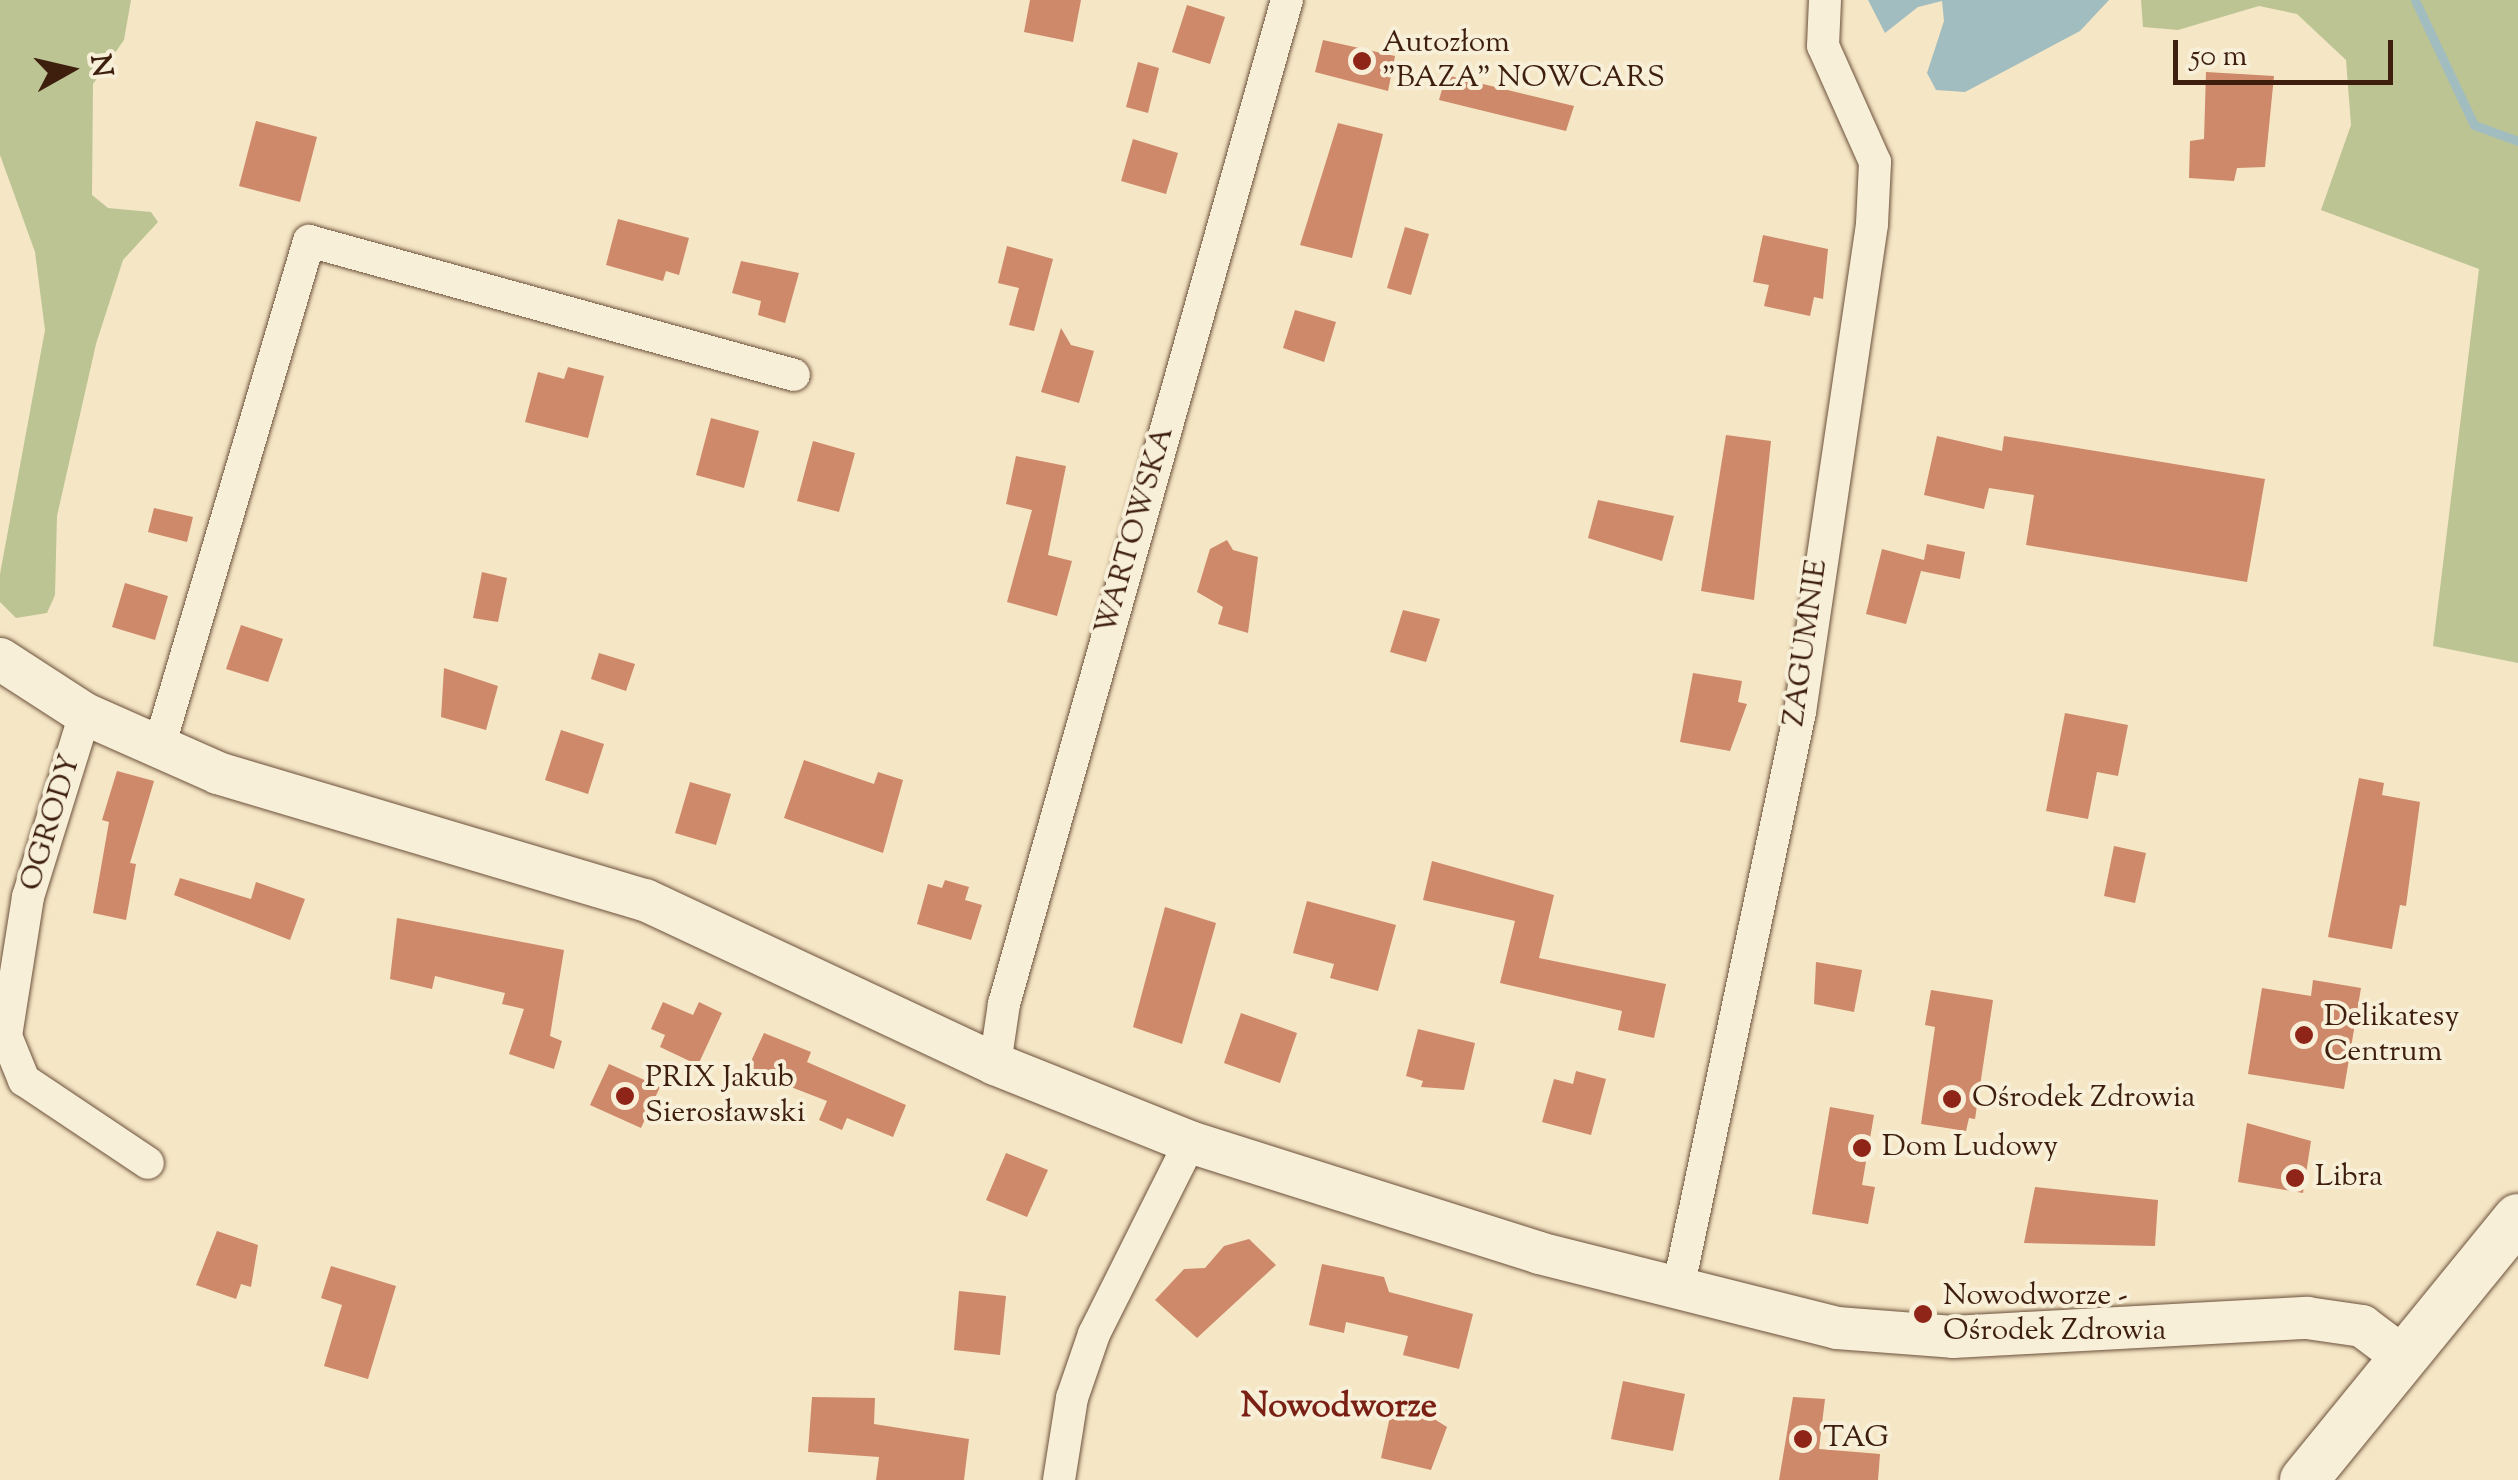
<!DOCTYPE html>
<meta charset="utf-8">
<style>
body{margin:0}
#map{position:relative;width:2518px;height:1480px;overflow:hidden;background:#f5e6c5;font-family:"Sorts Mill Goudy",serif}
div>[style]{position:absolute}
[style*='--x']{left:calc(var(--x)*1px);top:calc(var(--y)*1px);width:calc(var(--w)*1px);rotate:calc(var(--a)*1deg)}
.green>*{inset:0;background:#bdc494}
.water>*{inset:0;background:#a2bdbf}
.stream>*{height:9px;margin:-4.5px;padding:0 4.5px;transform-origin:4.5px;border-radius:4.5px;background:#a2bdbf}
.building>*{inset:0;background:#cd8969}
.roads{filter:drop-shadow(0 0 2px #6c513b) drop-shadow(0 0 2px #6c513b)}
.minor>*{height:32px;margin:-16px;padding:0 16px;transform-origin:16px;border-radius:16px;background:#f8efd9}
.tertiary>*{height:42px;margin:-21px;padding:0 21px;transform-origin:21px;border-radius:21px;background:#f8efd9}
.secondary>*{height:48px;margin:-24px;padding:0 24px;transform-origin:24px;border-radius:24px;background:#f8efd9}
.dots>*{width:28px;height:28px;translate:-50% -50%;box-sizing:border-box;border:5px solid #f8efd9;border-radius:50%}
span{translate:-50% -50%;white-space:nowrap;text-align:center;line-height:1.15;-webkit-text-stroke:8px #f8efd9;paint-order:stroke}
.poi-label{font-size:30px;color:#3e1f0d}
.left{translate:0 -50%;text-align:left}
.street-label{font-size:30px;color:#3e1f0d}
.quarter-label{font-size:35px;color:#7a1f14;font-weight:700}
.north{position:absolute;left:20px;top:20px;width:100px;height:100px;-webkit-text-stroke:8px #f8efd9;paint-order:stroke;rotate:82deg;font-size:28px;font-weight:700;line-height:40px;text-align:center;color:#3e1f0d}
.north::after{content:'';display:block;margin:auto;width:35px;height:45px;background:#3e1f0d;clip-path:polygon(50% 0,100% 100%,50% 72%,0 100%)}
.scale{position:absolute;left:2173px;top:40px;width:220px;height:45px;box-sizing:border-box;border:5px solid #3e1f0d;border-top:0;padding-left:12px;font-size:30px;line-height:35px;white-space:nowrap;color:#3e1f0d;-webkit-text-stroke:8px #f8efd9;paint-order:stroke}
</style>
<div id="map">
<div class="green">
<div style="clip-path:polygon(0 0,131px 0,124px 40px,93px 84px,92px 195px,108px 208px,151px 212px,158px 222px,123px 260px,96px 344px,57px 516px,55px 595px,47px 613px,16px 618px,0 602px,0 574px,45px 330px,35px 252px,0 155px)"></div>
<div style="clip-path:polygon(2141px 0,2518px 0,2518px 663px,2433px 646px,2479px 269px,2321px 210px,2351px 125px,2346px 60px,2297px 14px,2259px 6px,2178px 30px,2143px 27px)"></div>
</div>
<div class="water">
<div style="clip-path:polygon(1868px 0,2109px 0,2080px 31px,1965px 92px,1936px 90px,1927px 73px,1944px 21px,1942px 1px,1918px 7px,1885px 33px)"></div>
</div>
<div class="stream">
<div style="--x:2415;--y:0;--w:138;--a:64.7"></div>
<div style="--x:2474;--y:125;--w:47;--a:20"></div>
</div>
<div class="building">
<div style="clip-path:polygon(1030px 0,1081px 0,1073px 42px,1024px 32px)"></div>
<div style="clip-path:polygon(1187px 5px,1225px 17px,1210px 64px,1172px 52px)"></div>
<div style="clip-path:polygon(1323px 40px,1395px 56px,1388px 91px,1315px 72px)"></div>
<div style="clip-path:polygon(1138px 62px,1159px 68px,1148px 113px,1126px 107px)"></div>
<div style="clip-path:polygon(2206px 72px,2274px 76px,2265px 167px,2237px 168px,2234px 181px,2189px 178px,2190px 141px,2204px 139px)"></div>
<div style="clip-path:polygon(1446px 75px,1574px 106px,1566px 131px,1439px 100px)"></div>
<div style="clip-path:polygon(256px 121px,317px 137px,300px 202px,239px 186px)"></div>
<div style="clip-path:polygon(1338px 123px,1383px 134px,1352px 258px,1300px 245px)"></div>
<div style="clip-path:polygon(1133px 139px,1178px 153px,1166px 194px,1121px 181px)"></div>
<div style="clip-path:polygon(618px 219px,689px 238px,679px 275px,666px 271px,663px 281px,606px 265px)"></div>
<div style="clip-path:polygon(1405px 227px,1429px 234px,1411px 295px,1387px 288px)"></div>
<div style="clip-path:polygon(1763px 235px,1828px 249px,1823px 299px,1814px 297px,1810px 316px,1764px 306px,1769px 285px,1753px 282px)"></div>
<div style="clip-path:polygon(1007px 246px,1053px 259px,1034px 331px,1009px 325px,1019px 288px,998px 283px)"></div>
<div style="clip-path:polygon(741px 261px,799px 273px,785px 323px,758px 315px,761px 301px,732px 293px)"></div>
<div style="clip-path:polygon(1295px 310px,1336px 322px,1324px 362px,1283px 348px)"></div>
<div style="clip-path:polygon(1061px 328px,1071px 345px,1094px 351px,1079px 403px,1041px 392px)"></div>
<div style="clip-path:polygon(568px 367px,604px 376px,588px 438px,525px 422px,538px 372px,564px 379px)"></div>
<div style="clip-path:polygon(711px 418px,759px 431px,744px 488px,696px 475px)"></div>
<div style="clip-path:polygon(1726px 435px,1771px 441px,1754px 600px,1701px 591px)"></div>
<div style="clip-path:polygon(1937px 436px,2002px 451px,2004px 436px,2265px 479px,2247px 582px,2026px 545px,2034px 495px,1989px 488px,1984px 509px,1924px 495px)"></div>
<div style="clip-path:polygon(813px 441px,855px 453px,839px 512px,797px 501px)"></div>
<div style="clip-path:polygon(1016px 456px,1066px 466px,1048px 555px,1072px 561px,1057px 616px,1007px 602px,1032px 510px,1006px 504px)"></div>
<div style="clip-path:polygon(1598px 500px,1674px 516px,1662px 561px,1588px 538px)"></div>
<div style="clip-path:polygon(154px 508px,193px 517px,187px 542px,148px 532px)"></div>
<div style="clip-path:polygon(1227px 540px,1233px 550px,1258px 557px,1248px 633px,1218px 624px,1223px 607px,1197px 592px,1210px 549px)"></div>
<div style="clip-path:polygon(1927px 544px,1965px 552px,1960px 579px,1921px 571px,1906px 624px,1866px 614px,1882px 549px,1924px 560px)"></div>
<div style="clip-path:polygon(482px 572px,507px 578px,498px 622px,473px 618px)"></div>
<div style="clip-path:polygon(125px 583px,168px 596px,155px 640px,112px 627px)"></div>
<div style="clip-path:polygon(1403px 610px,1440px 619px,1426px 662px,1390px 652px)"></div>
<div style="clip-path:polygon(241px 625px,283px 639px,268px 682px,226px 669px)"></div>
<div style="clip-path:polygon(599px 653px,635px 664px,626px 691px,591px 679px)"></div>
<div style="clip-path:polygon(444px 668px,498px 686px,486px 730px,441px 717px)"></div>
<div style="clip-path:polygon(1693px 673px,1742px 681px,1738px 702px,1747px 704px,1730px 751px,1680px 742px)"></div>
<div style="clip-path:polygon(2065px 713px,2128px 725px,2118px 776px,2097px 772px,2088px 819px,2046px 811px)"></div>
<div style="clip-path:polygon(561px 730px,604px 744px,588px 794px,545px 780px)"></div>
<div style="clip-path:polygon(804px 760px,874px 784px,878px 772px,903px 780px,883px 853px,784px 818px)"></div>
<div style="clip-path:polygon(117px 771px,154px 781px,130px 863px,136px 864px,126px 920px,93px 913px,109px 822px,102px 820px)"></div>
<div style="clip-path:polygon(2359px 778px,2384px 783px,2382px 795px,2420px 802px,2406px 906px,2400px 905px,2392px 949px,2328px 937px)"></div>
<div style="clip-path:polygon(690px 782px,731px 794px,716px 845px,675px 833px)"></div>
<div style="clip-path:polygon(2114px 846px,2146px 853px,2135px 903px,2104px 896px)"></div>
<div style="clip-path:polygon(1432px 861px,1554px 895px,1539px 958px,1666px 984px,1654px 1038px,1618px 1030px,1622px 1011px,1500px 983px,1515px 921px,1423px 900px)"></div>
<div style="clip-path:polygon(180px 878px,251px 899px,256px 882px,305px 899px,290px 940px,174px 895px)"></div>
<div style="clip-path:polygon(945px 880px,969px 887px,965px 900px,982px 905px,971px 940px,917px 924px,928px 884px,942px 888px)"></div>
<div style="clip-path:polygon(1307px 901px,1396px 925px,1378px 991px,1330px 978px,1334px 964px,1293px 953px)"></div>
<div style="clip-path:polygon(1165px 907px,1216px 923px,1182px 1044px,1133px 1027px)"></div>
<div style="clip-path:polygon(397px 918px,564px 950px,550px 1036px,562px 1041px,554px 1069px,509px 1054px,524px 1009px,502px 1004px,505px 993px,435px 976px,432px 989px,390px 979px)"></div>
<div style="clip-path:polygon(1816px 962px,1862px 970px,1854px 1012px,1814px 1004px)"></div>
<div style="clip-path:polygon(2313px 980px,2361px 988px,2344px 1089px,2248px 1074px,2262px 988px,2311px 996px)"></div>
<div style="clip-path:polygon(1931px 990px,1993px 1000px,1975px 1119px,1969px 1118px,1966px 1131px,1921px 1124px,1935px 1027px,1925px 1025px)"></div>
<div style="clip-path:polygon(663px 1002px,693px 1015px,699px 1002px,722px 1013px,698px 1065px,660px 1047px,665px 1035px,651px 1029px)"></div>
<div style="clip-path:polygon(1241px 1013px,1297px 1033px,1280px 1083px,1224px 1063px)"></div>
<div style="clip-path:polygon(1418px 1029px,1475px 1043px,1464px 1090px,1421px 1087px,1423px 1081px,1406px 1076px)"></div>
<div style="clip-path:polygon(764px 1033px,811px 1052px,807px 1062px,906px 1105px,893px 1137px,847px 1118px,842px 1130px,819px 1120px,827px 1101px,747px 1070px)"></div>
<div style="clip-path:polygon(609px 1064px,660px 1087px,641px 1128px,590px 1105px)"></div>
<div style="clip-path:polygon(1576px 1071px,1606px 1079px,1591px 1135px,1542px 1122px,1554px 1079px,1573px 1084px)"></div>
<div style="clip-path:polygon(1830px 1107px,1874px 1115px,1862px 1185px,1875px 1187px,1868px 1224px,1812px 1214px)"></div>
<div style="clip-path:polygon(2247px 1123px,2311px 1141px,2303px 1193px,2238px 1182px)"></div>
<div style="clip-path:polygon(1006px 1153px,1048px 1170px,1027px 1217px,986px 1200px)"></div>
<div style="clip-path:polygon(2035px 1187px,2158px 1200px,2155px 1246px,2024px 1243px)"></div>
<div style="clip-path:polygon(217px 1231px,258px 1245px,251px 1287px,241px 1284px,236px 1299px,196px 1285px)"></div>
<div style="clip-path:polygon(1249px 1239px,1276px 1265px,1197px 1338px,1155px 1300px,1184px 1269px,1205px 1268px,1224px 1246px)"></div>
<div style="clip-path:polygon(1322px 1264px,1384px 1277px,1389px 1292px,1473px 1314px,1459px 1369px,1403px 1355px,1408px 1336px,1346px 1322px,1344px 1333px,1309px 1325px)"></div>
<div style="clip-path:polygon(331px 1266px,396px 1286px,368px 1379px,324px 1366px,342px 1305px,321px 1298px)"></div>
<div style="clip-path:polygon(959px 1291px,1006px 1296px,1000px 1355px,954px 1350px)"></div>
<div style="clip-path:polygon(1623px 1381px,1685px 1394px,1673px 1451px,1611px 1439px)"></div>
<div style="clip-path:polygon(812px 1397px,875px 1398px,874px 1424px,969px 1439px,964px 1480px,876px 1480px,879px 1457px,808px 1452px)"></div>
<div style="clip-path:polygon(1793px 1397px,1825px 1399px,1819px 1449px,1880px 1454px,1878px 1480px,1779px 1480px)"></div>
<div style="clip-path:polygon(1394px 1398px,1433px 1407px,1431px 1417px,1447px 1427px,1431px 1470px,1381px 1458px)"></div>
</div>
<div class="roads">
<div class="minor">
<div style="--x:85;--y:714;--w:192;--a:107.3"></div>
<div style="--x:28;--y:897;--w:141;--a:99"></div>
<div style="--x:6;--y:1036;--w:48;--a:67.8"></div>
<div style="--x:24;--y:1080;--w:149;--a:33.8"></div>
<div style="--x:159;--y:747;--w:528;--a:-73.49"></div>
<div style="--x:309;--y:241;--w:503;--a:15.44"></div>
<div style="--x:995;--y:1064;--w:61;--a:-81.5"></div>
<div style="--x:1004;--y:1004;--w:1043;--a:-74.26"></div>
<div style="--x:1678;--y:1289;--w:590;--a:-78.06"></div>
<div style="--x:1800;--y:712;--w:493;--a:-81.6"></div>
<div style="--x:1872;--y:224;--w:62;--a:-87.2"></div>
<div style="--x:1875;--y:162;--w:127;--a:-114.1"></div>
<div style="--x:1823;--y:46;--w:46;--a:-87.5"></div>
<div style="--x:1059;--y:1480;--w:83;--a:-81"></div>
<div style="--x:1072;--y:1398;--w:68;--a:-71"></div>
<div style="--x:1094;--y:1334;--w:215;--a:-63.4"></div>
</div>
<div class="tertiary">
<div style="--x:0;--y:659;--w:101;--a:32.9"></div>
<div style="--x:85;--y:714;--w:145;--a:23.9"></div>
<div style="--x:218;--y:773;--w:445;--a:16.6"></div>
<div style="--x:645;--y:900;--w:387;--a:25.1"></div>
<div style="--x:995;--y:1064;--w:210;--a:21.8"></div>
<div style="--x:1190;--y:1142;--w:366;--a:17.6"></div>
<div style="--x:1539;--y:1253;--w:307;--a:14.1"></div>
<div style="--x:1837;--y:1328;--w:116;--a:4.4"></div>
<div style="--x:1953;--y:1337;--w:355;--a:-3.1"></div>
<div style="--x:2307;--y:1318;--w:56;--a:8.3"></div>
<div style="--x:2362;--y:1326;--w:50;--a:36.9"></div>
</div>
<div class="secondary">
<div style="--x:2304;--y:1480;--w:338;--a:-50.8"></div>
</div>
</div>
<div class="dots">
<div style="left:1362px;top:61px;background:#8f2418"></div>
<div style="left:2304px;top:1035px;background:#8f2418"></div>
<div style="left:625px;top:1096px;background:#8f2418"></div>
<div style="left:1952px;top:1099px;background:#8f2418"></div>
<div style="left:1862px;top:1148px;background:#8f2418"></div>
<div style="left:2295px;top:1178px;background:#8f2418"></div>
<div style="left:1923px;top:1314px;background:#8f2418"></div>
<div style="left:1803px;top:1439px;background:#8f2418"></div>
</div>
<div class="poi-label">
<span class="left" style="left:1382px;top:61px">Autozłom<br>"BAZA" NOWCARS</span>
<span class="left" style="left:2324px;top:1035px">Delikatesy<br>Centrum</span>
<span class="left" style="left:645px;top:1096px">PRIX Jakub<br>Sierosławski</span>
<span class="left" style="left:1972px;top:1099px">Ośrodek Zdrowia</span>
<span class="left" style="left:1882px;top:1148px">Dom Ludowy</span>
<span class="left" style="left:2315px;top:1178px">Libra</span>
<span class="left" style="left:1943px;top:1314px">Nowodworze -<br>Ośrodek Zdrowia</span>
<span class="left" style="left:1823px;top:1439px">TAG</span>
</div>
<div class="street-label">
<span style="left:1136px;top:531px;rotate:-74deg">WARTOWSKA</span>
<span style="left:1807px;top:643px;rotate:-82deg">ZAGUMNIE</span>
<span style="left:52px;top:823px;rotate:-73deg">OGRODY</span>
</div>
<div class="quarter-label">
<span style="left:1339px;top:1408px">Nowodworze</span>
</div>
<div class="north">N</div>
<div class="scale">50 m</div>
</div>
